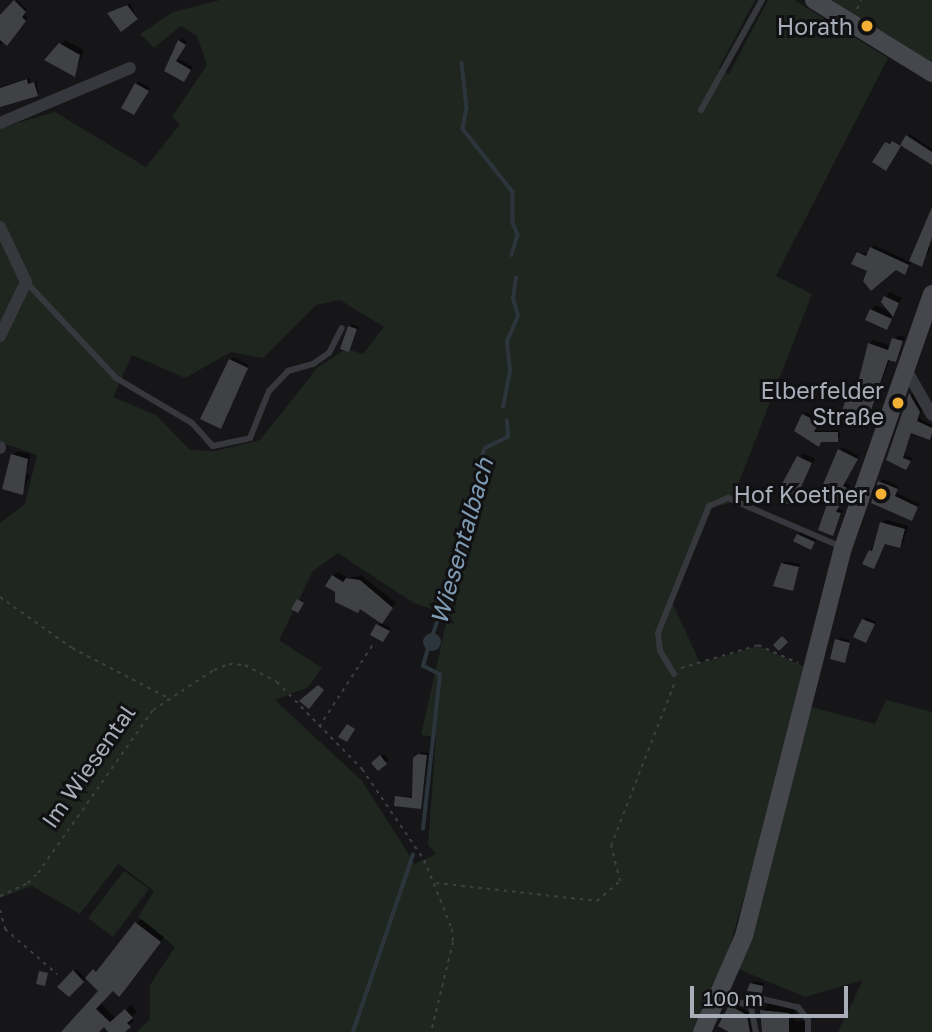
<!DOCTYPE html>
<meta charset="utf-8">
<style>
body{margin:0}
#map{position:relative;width:932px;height:1032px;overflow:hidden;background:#161618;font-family:"Golos Text",sans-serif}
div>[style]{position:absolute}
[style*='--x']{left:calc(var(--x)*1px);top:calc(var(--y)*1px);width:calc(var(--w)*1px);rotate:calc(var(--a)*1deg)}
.green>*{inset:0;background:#1e261f}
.water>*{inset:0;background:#2c353c}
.round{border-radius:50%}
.shadow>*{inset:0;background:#0007}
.stream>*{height:3.5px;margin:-1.75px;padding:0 1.75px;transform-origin:1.75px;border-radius:1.75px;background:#2c353c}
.building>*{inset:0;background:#404145}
.path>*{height:2px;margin-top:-1px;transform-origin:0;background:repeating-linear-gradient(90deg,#3d3f44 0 3.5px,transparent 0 8.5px)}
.service>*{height:6px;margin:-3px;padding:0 3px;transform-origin:3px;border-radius:3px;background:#37383d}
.minor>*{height:12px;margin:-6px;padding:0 6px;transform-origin:6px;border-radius:6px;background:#37383d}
.secondary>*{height:18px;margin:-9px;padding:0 9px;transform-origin:9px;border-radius:9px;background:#45474d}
.dots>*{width:19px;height:19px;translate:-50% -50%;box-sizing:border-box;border:4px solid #111113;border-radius:50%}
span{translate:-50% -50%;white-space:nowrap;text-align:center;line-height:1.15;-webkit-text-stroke:6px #111113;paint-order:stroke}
.poi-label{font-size:23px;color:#a8adb8}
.right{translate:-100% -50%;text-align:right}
.street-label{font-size:23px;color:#a8adb8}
.water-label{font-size:24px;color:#7f9bb3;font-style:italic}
.scale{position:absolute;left:690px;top:986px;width:158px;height:32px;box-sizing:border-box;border:4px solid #a8adb8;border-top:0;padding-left:9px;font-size:21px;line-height:24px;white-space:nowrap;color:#a8adb8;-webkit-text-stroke:5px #111113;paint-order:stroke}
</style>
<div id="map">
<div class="green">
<div style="clip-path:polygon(evenodd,220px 0,755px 0,719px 68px,729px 74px,768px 0,794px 0,888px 58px,776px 276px,812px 294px,734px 495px,730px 503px,712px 508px,672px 602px,700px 663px,758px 646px,803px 666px,779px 776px,727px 956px,692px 1032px,137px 1032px,150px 1019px,150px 985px,175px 947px,138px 917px,154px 891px,118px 864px,80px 914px,32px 886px,0 898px,0 523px,25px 504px,37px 455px,0 442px,0 128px,55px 112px,146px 167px,180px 124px,172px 117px,207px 65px,197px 36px,181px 26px,154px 48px,140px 34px,173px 12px,220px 0,340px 300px,384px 327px,363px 354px,346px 349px,318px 367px,260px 440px,215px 451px,190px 450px,156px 415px,113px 397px,132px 355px,185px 378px,231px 352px,263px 358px,316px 305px,340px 300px,220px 0,338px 553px,412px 602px,448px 615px,421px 735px,436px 737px,428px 845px,436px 854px,415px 864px,362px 781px,275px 700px,308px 687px,322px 668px,279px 640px,313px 571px,338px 553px)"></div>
<div style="clip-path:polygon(831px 0,932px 0,932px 62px,890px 37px)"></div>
<div style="clip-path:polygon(886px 700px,932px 712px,932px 1032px,838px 1032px,863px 980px,805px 997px,738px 969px,808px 706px,875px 724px)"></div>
<div style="clip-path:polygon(124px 871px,149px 889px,113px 937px,88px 918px)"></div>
</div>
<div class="water">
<div class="round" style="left:423px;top:633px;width:18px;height:18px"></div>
</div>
<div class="shadow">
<div style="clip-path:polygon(17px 0,27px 9px,23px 13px,28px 18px,0 45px,0 18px)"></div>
<div style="clip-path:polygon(130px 3px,137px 18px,109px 13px,112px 11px)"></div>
<div style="clip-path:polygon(182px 38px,187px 42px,177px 58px,193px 67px,186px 78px,170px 55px)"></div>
<div style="clip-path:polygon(65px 40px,84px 50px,74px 75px,46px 60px)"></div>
<div style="clip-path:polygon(29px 78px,31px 83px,37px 81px,38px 95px,0 104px,0 87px)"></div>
<div style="clip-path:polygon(139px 81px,150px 88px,137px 110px,136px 84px)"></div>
<div style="clip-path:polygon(910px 134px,932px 149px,932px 169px,931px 163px,901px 144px,888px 166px,886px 143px,903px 144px)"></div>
<div style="clip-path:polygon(932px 212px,932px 236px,927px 245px,931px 247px,921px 265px,912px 261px,905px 273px,896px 268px,869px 270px,858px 253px,868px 253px,874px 245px,910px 262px)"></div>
<div style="clip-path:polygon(890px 292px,902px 298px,886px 327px,871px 310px,876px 305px,892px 313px,885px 297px)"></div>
<div style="clip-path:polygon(353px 324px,359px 327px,348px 350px,350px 327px)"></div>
<div style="clip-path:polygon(898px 335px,905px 337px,899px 356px,890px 359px,868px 417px,849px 397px,857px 395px,869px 344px,873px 340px,891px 346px)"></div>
<div style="clip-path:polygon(233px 357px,249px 365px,220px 427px,231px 360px)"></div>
<div style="clip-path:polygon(913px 392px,922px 409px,919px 418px,932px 425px,932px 434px,929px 438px,912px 432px,904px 455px,913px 458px,909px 465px,888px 459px)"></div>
<div style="clip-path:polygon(806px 412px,820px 420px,815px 431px,839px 430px,840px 438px,796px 430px)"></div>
<div style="clip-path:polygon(842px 447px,859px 456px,845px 483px,850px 485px,838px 509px,843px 510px,833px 534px,831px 500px,820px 495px)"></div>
<div style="clip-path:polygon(17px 451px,31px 454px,26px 474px,30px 475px,22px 493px,13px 455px)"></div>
<div style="clip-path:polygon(803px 453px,815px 459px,793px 503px,788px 486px)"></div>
<div style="clip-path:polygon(883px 479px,899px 486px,896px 493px,920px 504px,911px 519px,880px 482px)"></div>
<div style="clip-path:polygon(885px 519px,908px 526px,903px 543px,886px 543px,874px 567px,870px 551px)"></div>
<div style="clip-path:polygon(801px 532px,817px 539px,811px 548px,798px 535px)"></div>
<div style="clip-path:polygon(785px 561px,800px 564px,792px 589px,782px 564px)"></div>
<div style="clip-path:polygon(338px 572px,348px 578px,361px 575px,396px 603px,381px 623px,391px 628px,386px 637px,378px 625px,381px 622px,333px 576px)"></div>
<div style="clip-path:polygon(866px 617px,876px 622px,868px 638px,856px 636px)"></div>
<div style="clip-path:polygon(840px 638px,849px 640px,845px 661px,833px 658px)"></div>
<div style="clip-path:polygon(422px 752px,429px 753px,420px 808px,397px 797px,414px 796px,418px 755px)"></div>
<div style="clip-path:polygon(384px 754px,389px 760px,378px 769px,373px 763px)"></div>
<div style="clip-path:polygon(141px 919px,164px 937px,129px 984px,113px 989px,100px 1002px,116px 1019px,131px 1005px,137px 1012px,131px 1017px,134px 1021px,119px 1032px,110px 1032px,104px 1025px,97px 1032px,70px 1032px,100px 991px,87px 978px,102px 968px)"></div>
<div style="clip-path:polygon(76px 969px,86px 978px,69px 995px,60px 987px)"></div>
<div style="clip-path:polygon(754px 981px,765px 983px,762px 989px,751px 984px)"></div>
<div style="clip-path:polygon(733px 1003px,749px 1012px,752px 1032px,732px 1032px)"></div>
<div style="clip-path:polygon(769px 1004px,795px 1007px,795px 1021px,808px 1021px,807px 1032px,761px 1032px,762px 1011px)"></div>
</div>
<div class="stream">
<div style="--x:462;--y:63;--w:45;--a:83.7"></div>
<div style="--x:467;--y:108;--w:21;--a:101"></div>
<div style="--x:463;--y:129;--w:80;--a:51.6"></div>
<div style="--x:513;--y:192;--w:31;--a:90"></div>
<div style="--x:513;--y:223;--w:13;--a:67"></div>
<div style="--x:518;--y:235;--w:21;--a:107"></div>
<div style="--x:503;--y:407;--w:37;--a:-79"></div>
<div style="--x:510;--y:371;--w:30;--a:-96"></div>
<div style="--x:507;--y:341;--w:27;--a:-66"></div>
<div style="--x:518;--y:316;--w:18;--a:-106"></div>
<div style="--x:513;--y:299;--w:21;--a:-82"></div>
<div style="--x:433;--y:634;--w:102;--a:-71.7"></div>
<div style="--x:465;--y:537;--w:72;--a:-79.6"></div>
<div style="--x:478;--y:466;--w:19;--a:-69"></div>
<div style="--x:485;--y:448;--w:25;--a:-26"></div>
<div style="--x:508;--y:437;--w:16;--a:-94"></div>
<div style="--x:423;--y:829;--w:155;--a:-83.7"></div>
<div style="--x:440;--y:675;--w:19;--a:-152"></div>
<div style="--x:423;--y:666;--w:19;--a:-74"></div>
<div style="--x:353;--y:1032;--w:187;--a:-71.3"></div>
</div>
<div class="building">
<div style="clip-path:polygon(14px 0,26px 12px,22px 17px,26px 21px,7px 46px,0 40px,0 15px)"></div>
<div style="clip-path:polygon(127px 5px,138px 19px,121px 32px,107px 13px)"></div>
<div style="clip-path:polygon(178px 40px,186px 45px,176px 61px,191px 70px,184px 82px,164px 71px)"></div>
<div style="clip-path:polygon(59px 43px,80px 55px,75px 77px,44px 60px)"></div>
<div style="clip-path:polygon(27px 79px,28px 84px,34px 82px,38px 96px,0 107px,0 88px)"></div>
<div style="clip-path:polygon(135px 83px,149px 91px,134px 115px,121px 108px)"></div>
<div style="clip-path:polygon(906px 135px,932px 152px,932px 165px,900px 145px)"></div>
<div style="clip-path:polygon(892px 141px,901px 146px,886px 171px,872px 162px,885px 142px,890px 144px)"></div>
<div style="clip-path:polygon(932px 207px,932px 237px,922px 267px,909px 261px)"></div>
<div style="clip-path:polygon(870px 247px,909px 265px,905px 275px,896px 270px,871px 291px,863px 281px,867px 271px,851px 264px,857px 252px,866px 256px)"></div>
<div style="clip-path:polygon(884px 296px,899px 303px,893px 317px,881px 302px)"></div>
<div style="clip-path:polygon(870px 309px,892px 319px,887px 330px,865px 320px)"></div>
<div style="clip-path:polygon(348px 326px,357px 329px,349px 352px,340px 349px)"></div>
<div style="clip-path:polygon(892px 338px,903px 341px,896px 362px,888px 360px,868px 419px,842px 411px,847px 396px,854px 399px,868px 343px,888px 350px)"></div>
<div style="clip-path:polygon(229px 359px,248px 368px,221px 429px,200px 419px)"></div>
<div style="clip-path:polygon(909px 393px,920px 412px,917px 421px,932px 428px,932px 433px,930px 440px,911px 433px,903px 458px,911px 461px,906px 470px,886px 460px)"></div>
<div style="clip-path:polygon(802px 414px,819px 422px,814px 432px,838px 432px,838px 442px,821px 442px,819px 447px,794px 431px)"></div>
<div style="clip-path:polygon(838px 449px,858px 459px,843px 486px,849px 489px,836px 512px,841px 513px,833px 536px,818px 530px,828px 501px,818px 496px)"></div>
<div style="clip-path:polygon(11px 454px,28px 459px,23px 495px,2px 489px)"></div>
<div style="clip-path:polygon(797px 456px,812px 463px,793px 505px,783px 503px,786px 487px,782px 484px)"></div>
<div style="clip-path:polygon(878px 481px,898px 489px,895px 496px,918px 507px,912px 521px,871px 503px)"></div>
<div style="clip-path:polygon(880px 522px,905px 529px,900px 548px,885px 544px,874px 569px,862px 564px,869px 550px,872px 551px)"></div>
<div style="clip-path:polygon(797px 534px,815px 542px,811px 550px,793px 541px)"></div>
<div style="clip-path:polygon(781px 563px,799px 567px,793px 591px,773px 586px)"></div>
<div style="clip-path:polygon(332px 575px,343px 582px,346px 578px,360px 580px,393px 608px,382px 624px,360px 609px,358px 613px,335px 602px,335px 592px,325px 586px)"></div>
<div style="clip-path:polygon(297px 599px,304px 603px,298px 613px,291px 609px)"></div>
<div style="clip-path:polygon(862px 619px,875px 624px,866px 643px,853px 637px)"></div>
<div style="clip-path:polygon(376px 624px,390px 631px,383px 642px,370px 635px)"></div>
<div style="clip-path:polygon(782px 636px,788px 642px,779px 651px,773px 645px)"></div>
<div style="clip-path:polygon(835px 639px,850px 643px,845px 663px,830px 659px)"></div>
<div style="clip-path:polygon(318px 685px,324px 690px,309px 709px,299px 701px)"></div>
<div style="clip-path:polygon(347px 724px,355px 729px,347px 742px,338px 737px)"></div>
<div style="clip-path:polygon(418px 754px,427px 755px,421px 809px,394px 806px,395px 796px,412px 798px,413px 758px)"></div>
<div style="clip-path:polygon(380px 755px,387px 764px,378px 771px,371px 763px)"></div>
<div style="clip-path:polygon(135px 922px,161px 942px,124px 991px,119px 997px,113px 991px,96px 1009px,110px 1022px,125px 1009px,133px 1018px,127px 1023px,131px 1027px,125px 1032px,108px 1032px,104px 1027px,99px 1032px,61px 1032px,98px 991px,85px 978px,93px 969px,96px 972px)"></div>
<div style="clip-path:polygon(73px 970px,84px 982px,69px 997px,57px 987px)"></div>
<div style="clip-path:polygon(39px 971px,48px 973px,45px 986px,36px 984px)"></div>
<div style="clip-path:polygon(750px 983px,763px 986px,762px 993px,747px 991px)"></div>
<div style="clip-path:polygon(729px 1005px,747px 1015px,750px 1032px,729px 1032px,718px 1026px)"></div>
<div style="clip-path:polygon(760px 1010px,789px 1013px,789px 1032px,762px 1032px)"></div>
</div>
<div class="path">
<div style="--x:857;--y:9;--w:10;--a:-66"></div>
<div style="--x:0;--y:597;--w:88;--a:35.3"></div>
<div style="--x:72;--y:648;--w:106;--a:27.5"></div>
<div style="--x:681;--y:668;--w:80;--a:-16.6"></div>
<div style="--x:758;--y:645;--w:44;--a:24.2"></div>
<div style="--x:319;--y:727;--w:100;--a:-56.8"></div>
<div style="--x:436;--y:883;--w:162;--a:6.4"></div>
<div style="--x:597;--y:901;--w:30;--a:-41"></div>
<div style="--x:620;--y:881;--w:36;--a:-104"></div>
<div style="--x:611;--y:846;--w:176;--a:-68.7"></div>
<div style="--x:0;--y:896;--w:31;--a:-25"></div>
<div style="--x:28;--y:883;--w:14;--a:-45"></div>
<div style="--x:38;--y:873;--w:199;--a:-54.8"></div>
<div style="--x:153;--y:710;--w:73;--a:-33.3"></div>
<div style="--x:214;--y:670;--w:16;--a:-22"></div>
<div style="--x:229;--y:664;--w:16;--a:4"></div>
<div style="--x:245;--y:665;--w:36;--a:28"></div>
<div style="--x:277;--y:682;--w:122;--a:45.7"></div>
<div style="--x:362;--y:769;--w:110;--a:55.7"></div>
<div style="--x:424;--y:860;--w:74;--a:67.9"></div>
<div style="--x:452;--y:929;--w:13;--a:86"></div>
<div style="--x:453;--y:942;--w:93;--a:103.7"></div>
<div style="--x:0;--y:910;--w:20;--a:75"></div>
<div style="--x:5;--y:929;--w:69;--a:40.9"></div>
</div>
<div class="service">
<div style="--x:701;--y:110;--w:126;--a:-61"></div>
<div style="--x:26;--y:282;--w:132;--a:46.8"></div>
<div style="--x:116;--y:378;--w:88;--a:30.6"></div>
<div style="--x:192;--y:423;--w:31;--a:48"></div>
<div style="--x:213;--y:446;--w:38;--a:-12"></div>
<div style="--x:250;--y:438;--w:51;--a:-68"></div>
<div style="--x:269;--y:391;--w:28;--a:-46"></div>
<div style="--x:288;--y:371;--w:26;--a:-16"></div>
<div style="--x:313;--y:364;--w:19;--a:-35"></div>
<div style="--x:329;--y:353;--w:28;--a:-63"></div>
<div style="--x:674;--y:674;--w:27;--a:-121"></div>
<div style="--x:660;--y:651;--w:18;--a:-96"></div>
<div style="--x:658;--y:633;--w:137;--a:-68.1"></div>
<div style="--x:709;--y:506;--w:21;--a:-23"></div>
<div style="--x:728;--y:498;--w:124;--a:23.3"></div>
<div style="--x:722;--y:995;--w:31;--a:22"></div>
<div style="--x:751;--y:1007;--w:25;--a:79"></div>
<div style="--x:751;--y:1007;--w:14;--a:-36"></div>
<div style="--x:762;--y:999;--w:37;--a:13"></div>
<div style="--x:798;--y:1007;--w:16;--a:52"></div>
<div style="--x:808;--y:1020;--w:12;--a:90"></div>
</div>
<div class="minor">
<div style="--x:0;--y:123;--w:141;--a:-22.9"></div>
<div style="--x:0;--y:227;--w:61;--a:64.7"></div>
<div style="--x:26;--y:282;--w:60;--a:115.7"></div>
<div style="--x:905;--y:368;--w:54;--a:60.1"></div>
<div style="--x:0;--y:447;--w:1;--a:90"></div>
</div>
<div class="secondary">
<div style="--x:814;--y:0;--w:139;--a:31.7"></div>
<div style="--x:702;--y:1032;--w:105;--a:-66.4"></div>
<div style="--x:744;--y:936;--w:400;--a:-75.7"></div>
<div style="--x:843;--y:548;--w:269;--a:-70.7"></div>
</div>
<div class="dots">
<div style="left:867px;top:26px;background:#f2b134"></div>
<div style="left:898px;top:403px;background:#f2b134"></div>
<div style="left:881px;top:494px;background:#f2b134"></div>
</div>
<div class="poi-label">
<span class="right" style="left:853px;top:26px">Horath</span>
<span class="right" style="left:884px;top:403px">Elberfelder<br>Straße</span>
<span class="right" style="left:867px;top:494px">Hof Koether</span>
</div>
<div class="street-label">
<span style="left:88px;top:766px;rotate:-55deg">Im Wiesental</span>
</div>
<div class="water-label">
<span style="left:461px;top:541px;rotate:-74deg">Wiesentalbach</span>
</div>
<div class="scale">100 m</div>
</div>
